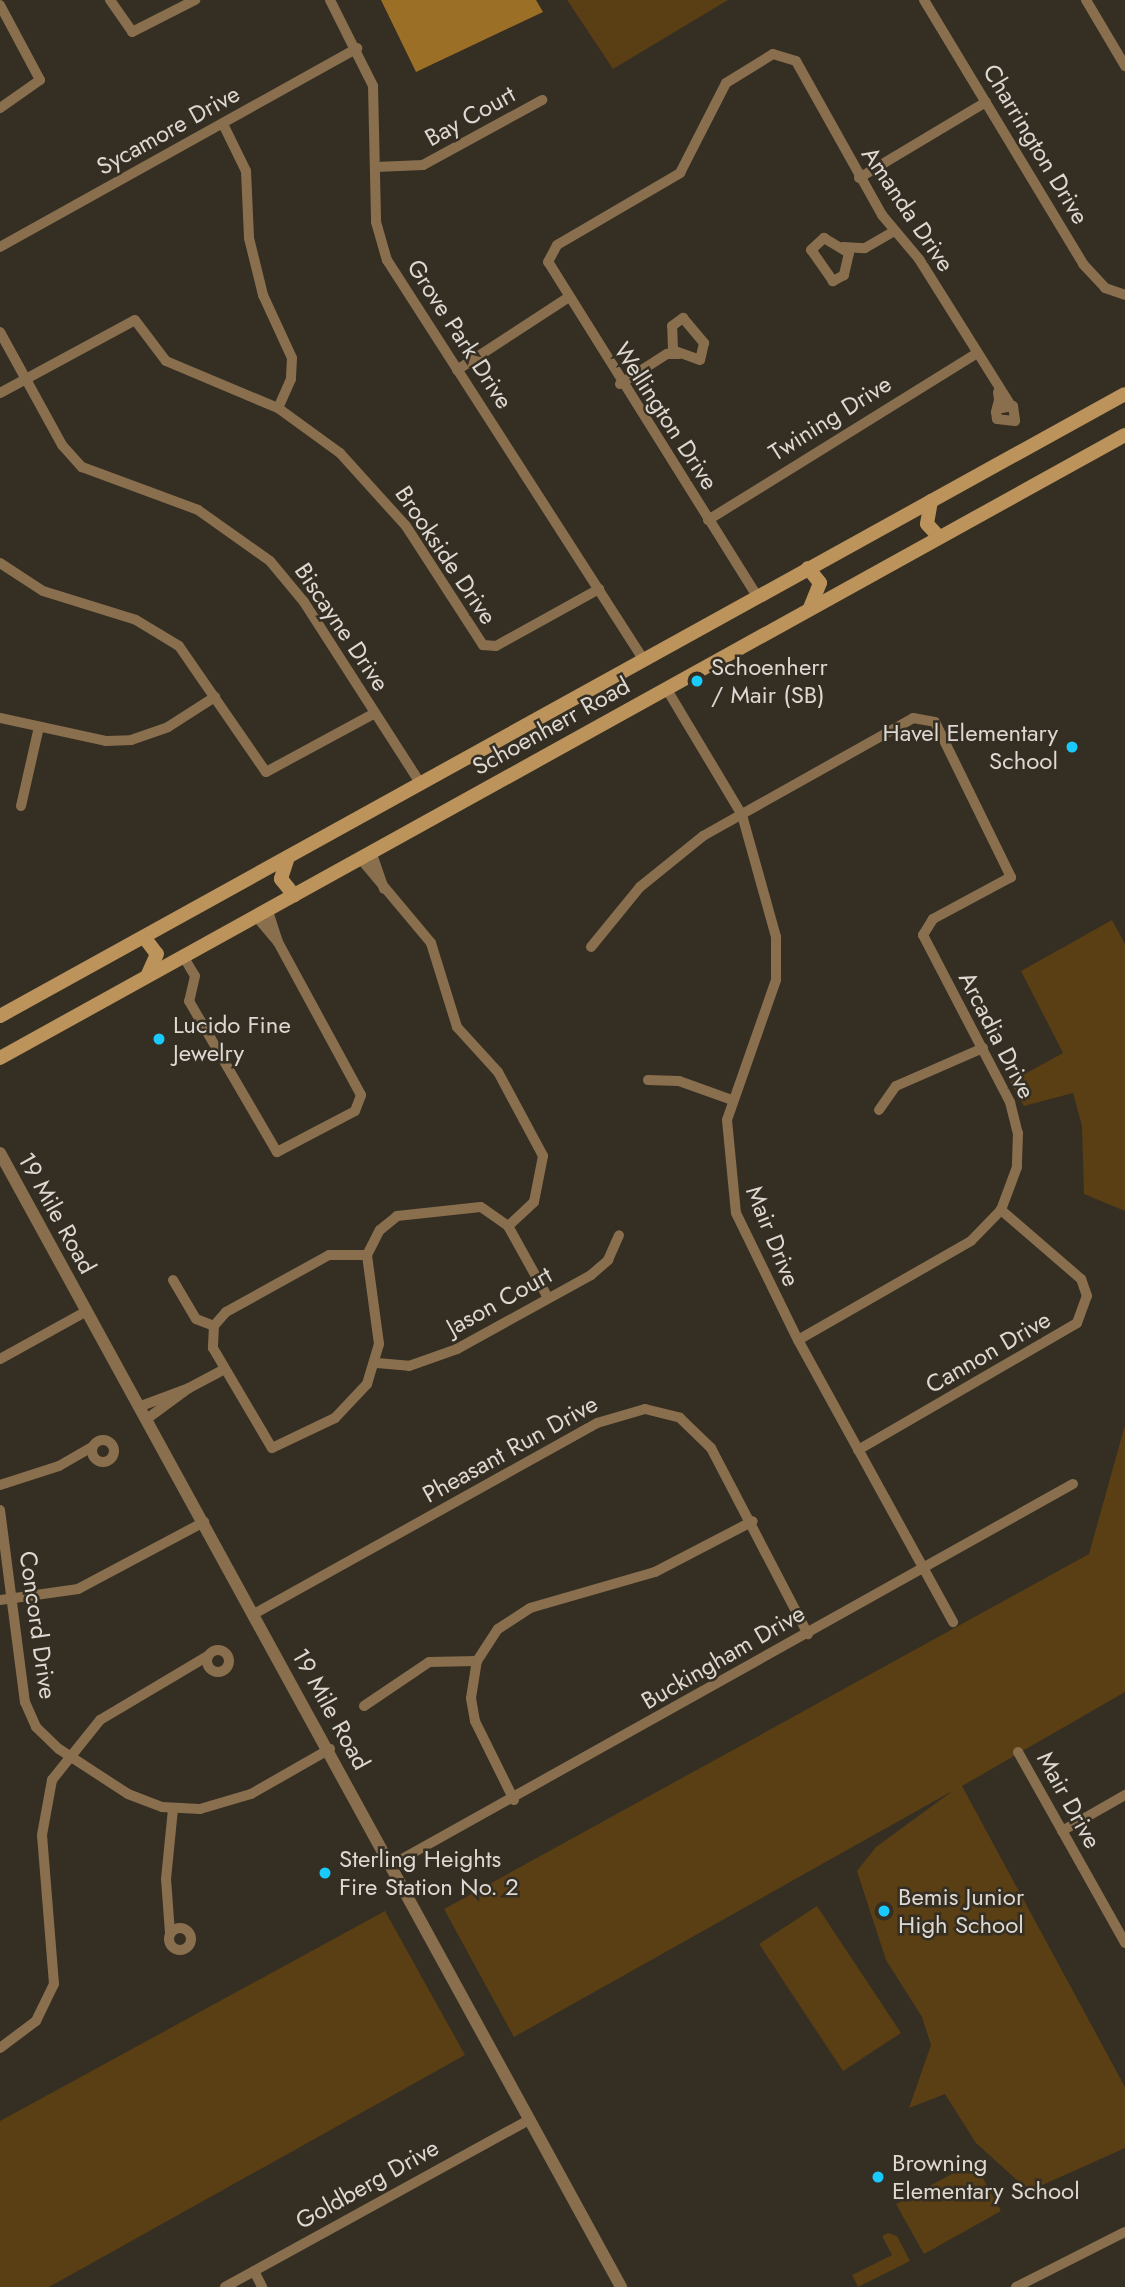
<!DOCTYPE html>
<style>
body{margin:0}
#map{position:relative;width:1125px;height:2287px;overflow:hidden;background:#352e23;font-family:Jost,sans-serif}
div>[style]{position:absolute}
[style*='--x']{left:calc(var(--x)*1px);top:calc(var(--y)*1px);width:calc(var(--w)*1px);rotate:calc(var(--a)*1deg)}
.green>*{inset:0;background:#5a3e14}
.water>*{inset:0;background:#9c6f27}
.minor>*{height:10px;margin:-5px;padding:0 5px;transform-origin:5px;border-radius:5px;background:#896f4d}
.minor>.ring{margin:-5px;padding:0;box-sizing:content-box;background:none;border:10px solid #896f4d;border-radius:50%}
.tertiary>*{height:12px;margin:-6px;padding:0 6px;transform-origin:6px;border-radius:6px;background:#896f4d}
.secondary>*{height:14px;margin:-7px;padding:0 7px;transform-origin:7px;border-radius:7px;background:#bb935b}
.dots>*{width:19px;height:19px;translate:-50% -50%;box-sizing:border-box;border:4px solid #352e23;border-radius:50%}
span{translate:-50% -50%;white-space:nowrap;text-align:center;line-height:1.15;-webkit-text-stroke:5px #352e23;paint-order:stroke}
.street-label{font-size:24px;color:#ddd8d2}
.poi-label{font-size:24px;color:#ddd8d2}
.left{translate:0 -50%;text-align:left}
.right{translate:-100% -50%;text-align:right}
</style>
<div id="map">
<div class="green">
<div style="clip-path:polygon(567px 0,728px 0,613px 69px)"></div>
<div style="clip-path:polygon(1112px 920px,1125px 944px,1125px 1211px,1084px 1194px,1082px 1126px,1073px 1093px,1024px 1106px,1010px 1082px,1063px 1053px,1021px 971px)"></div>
<div style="clip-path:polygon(1125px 1425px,1125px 1692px,962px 1786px,1125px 2087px,1125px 2148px,1029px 2191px,976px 2143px,945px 2094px,909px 2108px,931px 2045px,922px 2017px,886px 1960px,857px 1871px,876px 1847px,954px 1790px,514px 2037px,444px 1909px,1089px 1554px)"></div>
<div style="clip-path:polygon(817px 1906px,901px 2033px,843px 2071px,759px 1944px)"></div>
<div style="clip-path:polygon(385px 1911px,465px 2055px,49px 2287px,0 2287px,0 2121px)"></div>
<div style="clip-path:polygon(974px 2162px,1001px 2211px,924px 2254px,896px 2204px)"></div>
<div style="clip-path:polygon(888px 2233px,897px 2236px,910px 2261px,858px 2287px,852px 2275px,892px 2255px,882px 2236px)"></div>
</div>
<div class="water">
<div style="clip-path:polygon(381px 0,536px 0,543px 12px,416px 72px)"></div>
</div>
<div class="minor">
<div style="--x:110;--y:0;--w:39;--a:55"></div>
<div style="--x:132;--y:32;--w:71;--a:-26.9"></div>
<div style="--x:330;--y:0;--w:96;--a:63.4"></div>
<div style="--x:373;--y:86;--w:136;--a:88.7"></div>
<div style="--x:376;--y:222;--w:40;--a:74"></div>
<div style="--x:387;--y:260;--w:475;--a:57.3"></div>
<div style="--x:924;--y:0;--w:308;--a:58.9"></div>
<div style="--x:1083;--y:264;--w:33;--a:47"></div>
<div style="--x:1105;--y:288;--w:21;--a:19"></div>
<div style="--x:1086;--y:0;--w:77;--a:59.4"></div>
<div style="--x:0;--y:5;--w:85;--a:61.9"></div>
<div style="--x:40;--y:80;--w:49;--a:145"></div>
<div style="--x:223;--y:124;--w:52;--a:63.9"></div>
<div style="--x:246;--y:171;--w:67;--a:87.4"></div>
<div style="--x:249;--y:238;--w:59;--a:76.2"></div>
<div style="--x:263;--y:295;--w:69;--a:65.3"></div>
<div style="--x:292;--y:358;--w:21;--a:93"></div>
<div style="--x:291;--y:379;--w:32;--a:114"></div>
<div style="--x:376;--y:167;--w:47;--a:-2.4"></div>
<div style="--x:423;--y:165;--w:136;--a:-28.6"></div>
<div style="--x:859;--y:178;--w:148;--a:-30.9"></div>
<div style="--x:824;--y:238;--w:29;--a:31"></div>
<div style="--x:849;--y:253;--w:23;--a:103"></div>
<div style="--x:844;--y:275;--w:13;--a:151"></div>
<div style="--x:833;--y:281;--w:38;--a:-125"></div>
<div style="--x:811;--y:250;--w:18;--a:-43"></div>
<div style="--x:0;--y:247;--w:409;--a:-29.1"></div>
<div style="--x:843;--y:247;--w:22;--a:3"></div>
<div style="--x:865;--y:248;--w:32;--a:-30"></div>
<div style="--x:683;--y:318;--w:33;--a:50"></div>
<div style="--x:704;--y:343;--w:17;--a:103"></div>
<div style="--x:700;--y:360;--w:29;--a:-160"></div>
<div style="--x:673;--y:350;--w:24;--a:-92"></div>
<div style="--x:672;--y:326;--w:14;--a:-36"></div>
<div style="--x:0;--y:332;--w:129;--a:61.2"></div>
<div style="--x:62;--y:445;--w:30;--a:48"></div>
<div style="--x:82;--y:467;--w:124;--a:20.3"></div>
<div style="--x:198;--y:510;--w:88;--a:35.3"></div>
<div style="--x:270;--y:561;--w:53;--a:50.3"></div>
<div style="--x:304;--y:602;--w:215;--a:57.3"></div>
<div style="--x:457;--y:370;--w:130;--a:-33.1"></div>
<div style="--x:620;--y:384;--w:56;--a:-32.6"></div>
<div style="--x:667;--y:354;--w:12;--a:0"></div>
<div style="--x:0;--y:393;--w:153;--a:-28.4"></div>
<div style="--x:135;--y:320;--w:51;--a:52.9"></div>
<div style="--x:166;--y:361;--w:121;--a:22.8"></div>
<div style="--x:278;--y:408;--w:77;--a:36"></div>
<div style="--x:340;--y:453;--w:98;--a:47.9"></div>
<div style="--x:406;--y:526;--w:142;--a:57.1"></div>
<div style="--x:483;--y:645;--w:13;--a:4"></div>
<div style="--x:496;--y:646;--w:118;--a:-29"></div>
<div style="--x:997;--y:409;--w:16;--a:-11"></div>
<div style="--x:1013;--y:406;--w:15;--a:82"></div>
<div style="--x:1015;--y:421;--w:18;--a:-174"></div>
<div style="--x:997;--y:419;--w:7;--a:-98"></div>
<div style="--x:996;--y:412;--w:12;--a:-76"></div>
<div style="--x:999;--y:400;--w:8;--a:-97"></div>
<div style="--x:708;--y:520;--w:315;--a:-31.8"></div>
<div style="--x:0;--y:563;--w:51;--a:33.1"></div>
<div style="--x:43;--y:591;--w:97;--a:17.3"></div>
<div style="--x:136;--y:620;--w:50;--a:31.2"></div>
<div style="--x:179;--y:646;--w:153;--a:55.4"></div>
<div style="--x:266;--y:772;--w:124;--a:-28.4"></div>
<div style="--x:757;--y:596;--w:394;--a:-122"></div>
<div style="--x:548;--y:262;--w:19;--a:-62"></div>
<div style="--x:557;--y:245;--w:143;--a:-30.3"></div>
<div style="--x:680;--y:173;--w:101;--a:-62.9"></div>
<div style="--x:726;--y:83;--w:55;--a:-31.7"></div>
<div style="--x:773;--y:54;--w:24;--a:17"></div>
<div style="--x:796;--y:61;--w:176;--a:60.8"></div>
<div style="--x:882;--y:215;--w:57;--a:49.9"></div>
<div style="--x:919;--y:259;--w:171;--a:57.9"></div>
<div style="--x:666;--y:688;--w:148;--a:59.1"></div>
<div style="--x:742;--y:815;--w:127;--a:74.4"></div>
<div style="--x:776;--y:937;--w:43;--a:90"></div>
<div style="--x:776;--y:980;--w:148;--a:109.3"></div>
<div style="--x:727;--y:1120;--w:93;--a:84.5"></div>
<div style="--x:736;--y:1213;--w:141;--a:64"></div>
<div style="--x:798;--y:1340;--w:322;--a:61.2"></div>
<div style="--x:0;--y:718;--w:108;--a:12.2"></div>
<div style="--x:106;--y:741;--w:25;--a:-2"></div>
<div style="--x:131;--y:740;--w:39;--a:-19"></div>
<div style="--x:168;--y:727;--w:56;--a:-32.6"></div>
<div style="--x:21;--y:806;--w:81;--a:-77.2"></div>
<div style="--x:371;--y:851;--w:40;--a:71.1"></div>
<div style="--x:360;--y:858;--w:111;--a:50.1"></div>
<div style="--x:431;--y:943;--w:88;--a:72.8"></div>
<div style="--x:457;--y:1027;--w:61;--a:47.7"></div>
<div style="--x:498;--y:1072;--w:95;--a:61.8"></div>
<div style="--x:543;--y:1156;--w:47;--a:101.1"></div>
<div style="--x:534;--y:1202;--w:35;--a:137"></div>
<div style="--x:256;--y:916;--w:34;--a:50"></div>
<div style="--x:278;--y:942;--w:35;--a:-108"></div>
<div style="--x:591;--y:947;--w:77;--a:-50.8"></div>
<div style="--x:640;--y:887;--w:81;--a:-39"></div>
<div style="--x:703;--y:836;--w:241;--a:-29.3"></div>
<div style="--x:913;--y:718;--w:22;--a:10"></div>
<div style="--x:935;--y:722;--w:173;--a:63.9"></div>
<div style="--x:1011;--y:877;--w:89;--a:151.7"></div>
<div style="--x:933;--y:919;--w:19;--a:122"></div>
<div style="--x:923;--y:935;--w:188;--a:62.5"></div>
<div style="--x:1010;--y:1102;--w:32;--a:76"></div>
<div style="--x:1018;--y:1133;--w:34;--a:92"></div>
<div style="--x:1017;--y:1167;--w:46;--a:110.4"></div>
<div style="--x:1001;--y:1210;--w:43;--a:134.1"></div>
<div style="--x:971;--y:1241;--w:199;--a:150.2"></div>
<div style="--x:183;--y:956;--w:23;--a:59"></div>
<div style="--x:195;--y:976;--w:26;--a:103"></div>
<div style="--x:189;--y:1001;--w:175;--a:59.8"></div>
<div style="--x:277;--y:1152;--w:88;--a:-27.7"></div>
<div style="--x:355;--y:1111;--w:17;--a:-69"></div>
<div style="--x:361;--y:1095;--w:174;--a:-118.5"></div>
<div style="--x:648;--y:1080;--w:31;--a:2"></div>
<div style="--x:679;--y:1081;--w:56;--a:19.7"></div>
<div style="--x:879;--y:1110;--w:29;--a:-55"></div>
<div style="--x:896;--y:1086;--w:95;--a:-23.6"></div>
<div style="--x:367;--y:1255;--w:38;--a:180"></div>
<div style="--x:329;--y:1255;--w:118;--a:151"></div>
<div style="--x:226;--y:1312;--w:18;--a:131"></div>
<div style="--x:214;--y:1326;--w:22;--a:93"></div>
<div style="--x:213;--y:1348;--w:116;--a:59.5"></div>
<div style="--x:272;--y:1448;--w:70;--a:-25.5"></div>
<div style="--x:335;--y:1418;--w:47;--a:-46.7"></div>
<div style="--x:367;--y:1384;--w:42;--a:-73.3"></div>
<div style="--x:379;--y:1344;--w:90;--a:-97.7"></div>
<div style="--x:367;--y:1255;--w:28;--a:-63"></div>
<div style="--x:380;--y:1230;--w:22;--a:-39"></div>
<div style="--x:397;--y:1216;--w:84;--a:-6.1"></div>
<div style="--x:481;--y:1207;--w:33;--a:35"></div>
<div style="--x:508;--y:1226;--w:82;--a:60.9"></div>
<div style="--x:173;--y:1280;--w:45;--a:59.5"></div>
<div style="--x:196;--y:1319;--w:19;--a:21"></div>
<div style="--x:0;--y:1359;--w:99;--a:-28.9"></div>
<div style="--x:377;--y:1363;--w:32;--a:5"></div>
<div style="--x:409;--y:1366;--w:51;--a:-19.5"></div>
<div style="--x:457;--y:1349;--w:153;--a:-28.9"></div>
<div style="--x:591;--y:1275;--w:23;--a:-41"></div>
<div style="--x:608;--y:1260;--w:27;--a:-66"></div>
<div style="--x:189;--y:1388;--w:40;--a:-28"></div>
<div style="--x:141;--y:1406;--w:51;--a:-20.6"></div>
<div style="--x:189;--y:1388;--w:51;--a:143.8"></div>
<div class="ring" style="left:92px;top:1440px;width:12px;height:12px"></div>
<div style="--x:858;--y:1450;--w:253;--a:-30.1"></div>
<div style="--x:1077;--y:1323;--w:29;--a:-70"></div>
<div style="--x:1087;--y:1296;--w:18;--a:-109"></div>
<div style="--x:1081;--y:1279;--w:106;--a:-139.2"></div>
<div style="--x:0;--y:1485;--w:62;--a:-17.9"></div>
<div style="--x:59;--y:1466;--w:39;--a:-30"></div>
<div style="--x:0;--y:1510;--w:194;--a:82.6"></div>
<div style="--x:25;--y:1702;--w:27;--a:66"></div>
<div style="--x:36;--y:1727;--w:32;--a:44"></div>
<div style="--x:59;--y:1749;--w:82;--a:33.1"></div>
<div style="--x:128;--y:1794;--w:36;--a:21"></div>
<div style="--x:162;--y:1807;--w:38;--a:3"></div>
<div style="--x:200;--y:1809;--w:53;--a:-16.4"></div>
<div style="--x:251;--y:1794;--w:91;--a:-29.7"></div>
<div style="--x:0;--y:1600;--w:79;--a:-8"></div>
<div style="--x:78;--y:1589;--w:143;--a:-28"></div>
<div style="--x:254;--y:1614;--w:393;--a:-29.1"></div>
<div style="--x:597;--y:1423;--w:50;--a:-16.3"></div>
<div style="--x:645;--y:1409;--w:36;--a:14"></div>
<div style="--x:680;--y:1418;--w:43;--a:44.1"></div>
<div style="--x:711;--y:1448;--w:210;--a:62.5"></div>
<div class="ring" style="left:207px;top:1650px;width:12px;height:12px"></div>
<div style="--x:364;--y:1706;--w:78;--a:-34.1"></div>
<div style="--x:429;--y:1662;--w:48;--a:-1.2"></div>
<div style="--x:1018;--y:1752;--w:219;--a:60.7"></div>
<div style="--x:514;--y:1800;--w:88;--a:-116.3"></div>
<div style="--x:475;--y:1721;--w:23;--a:-100"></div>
<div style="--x:471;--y:1698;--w:37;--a:-81"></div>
<div style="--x:477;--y:1661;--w:38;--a:-57"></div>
<div style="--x:498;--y:1629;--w:38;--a:-33"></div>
<div style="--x:530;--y:1608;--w:130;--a:-16.1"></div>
<div style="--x:655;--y:1572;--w:110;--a:-27.5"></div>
<div style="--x:1062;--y:1831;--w:73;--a:-29.7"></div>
<div style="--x:393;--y:1864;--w:779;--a:-29.2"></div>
<div class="ring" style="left:169px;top:1928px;width:12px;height:12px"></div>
<div style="--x:170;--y:1933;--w:54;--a:-94.2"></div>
<div style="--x:166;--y:1879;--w:70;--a:-84.3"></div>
<div style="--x:0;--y:2048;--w:45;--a:-36.9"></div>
<div style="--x:36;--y:2021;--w:41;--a:-64.1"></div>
<div style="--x:54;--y:1984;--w:149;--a:-94.6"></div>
<div style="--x:42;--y:1835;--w:56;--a:-79.7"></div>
<div style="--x:52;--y:1780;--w:77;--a:-51.3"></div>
<div style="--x:100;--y:1720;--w:126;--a:-30.7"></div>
<div style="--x:254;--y:2271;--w:18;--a:63"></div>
<div style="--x:225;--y:2287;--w:348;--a:-28.8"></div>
<div style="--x:1016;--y:2287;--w:122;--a:-26.8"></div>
</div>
<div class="tertiary">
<div style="--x:0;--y:1153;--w:1293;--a:61.29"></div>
</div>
<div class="secondary">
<div style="--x:931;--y:501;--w:23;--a:100"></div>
<div style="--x:927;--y:524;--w:18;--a:47"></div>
<div style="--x:808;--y:568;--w:19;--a:51"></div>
<div style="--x:820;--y:583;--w:27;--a:112"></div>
<div style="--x:288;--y:857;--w:23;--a:108"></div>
<div style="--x:281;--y:879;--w:21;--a:51"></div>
<div style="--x:144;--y:937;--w:21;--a:53"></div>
<div style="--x:157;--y:954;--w:24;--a:114"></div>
<div style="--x:0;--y:1016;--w:1285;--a:-28.94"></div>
<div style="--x:0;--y:1058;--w:1286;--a:-28.98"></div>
</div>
<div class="dots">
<div style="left:697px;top:681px;background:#1acafc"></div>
<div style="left:1072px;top:747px;background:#1acafc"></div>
<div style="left:159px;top:1039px;background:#1acafc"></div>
<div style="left:325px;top:1873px;background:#1acafc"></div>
<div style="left:884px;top:1911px;background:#1acafc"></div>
<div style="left:878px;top:2177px;background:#1acafc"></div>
</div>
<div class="street-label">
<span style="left:470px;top:116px;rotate:-29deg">Bay Court</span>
<span style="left:168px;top:130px;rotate:-29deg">Sycamore Drive</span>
<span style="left:1036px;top:144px;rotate:59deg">Charrington Drive</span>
<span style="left:908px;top:209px;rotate:56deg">Amanda Drive</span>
<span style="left:460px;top:334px;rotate:57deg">Grove Park Drive</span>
<span style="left:666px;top:416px;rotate:57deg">Wellington Drive</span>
<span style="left:830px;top:418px;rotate:-32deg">Twining Drive</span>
<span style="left:446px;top:555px;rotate:56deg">Brookside Drive</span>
<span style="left:342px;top:627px;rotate:56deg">Biscayne Drive</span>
<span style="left:551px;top:726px;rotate:-29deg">Schoenherr Road</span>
<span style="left:997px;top:1035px;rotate:63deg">Arcadia Drive</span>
<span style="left:57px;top:1213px;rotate:61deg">19 Mile Road</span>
<span style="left:773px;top:1236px;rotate:68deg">Mair Drive</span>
<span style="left:499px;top:1301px;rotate:-29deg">Jason Court</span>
<span style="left:988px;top:1352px;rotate:-30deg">Cannon Drive</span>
<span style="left:510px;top:1449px;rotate:-29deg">Pheasant Run Drive</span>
<span style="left:38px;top:1625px;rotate:82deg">Concord Drive</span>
<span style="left:723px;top:1657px;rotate:-30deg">Buckingham Drive</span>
<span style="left:331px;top:1709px;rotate:61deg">19 Mile Road</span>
<span style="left:1069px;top:1800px;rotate:61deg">Mair Drive</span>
<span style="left:367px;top:2184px;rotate:-29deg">Goldberg Drive</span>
</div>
<div class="poi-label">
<span class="left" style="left:711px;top:681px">Schoenherr<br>/ Mair (SB)</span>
<span class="right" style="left:1058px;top:747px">Havel Elementary<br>School</span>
<span class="left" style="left:173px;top:1039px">Lucido Fine<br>Jewelry</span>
<span class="left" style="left:339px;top:1873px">Sterling Heights<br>Fire Station No. 2</span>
<span class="left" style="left:898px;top:1911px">Bemis Junior<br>High School</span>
<span class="left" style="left:892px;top:2177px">Browning<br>Elementary School</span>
</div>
</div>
